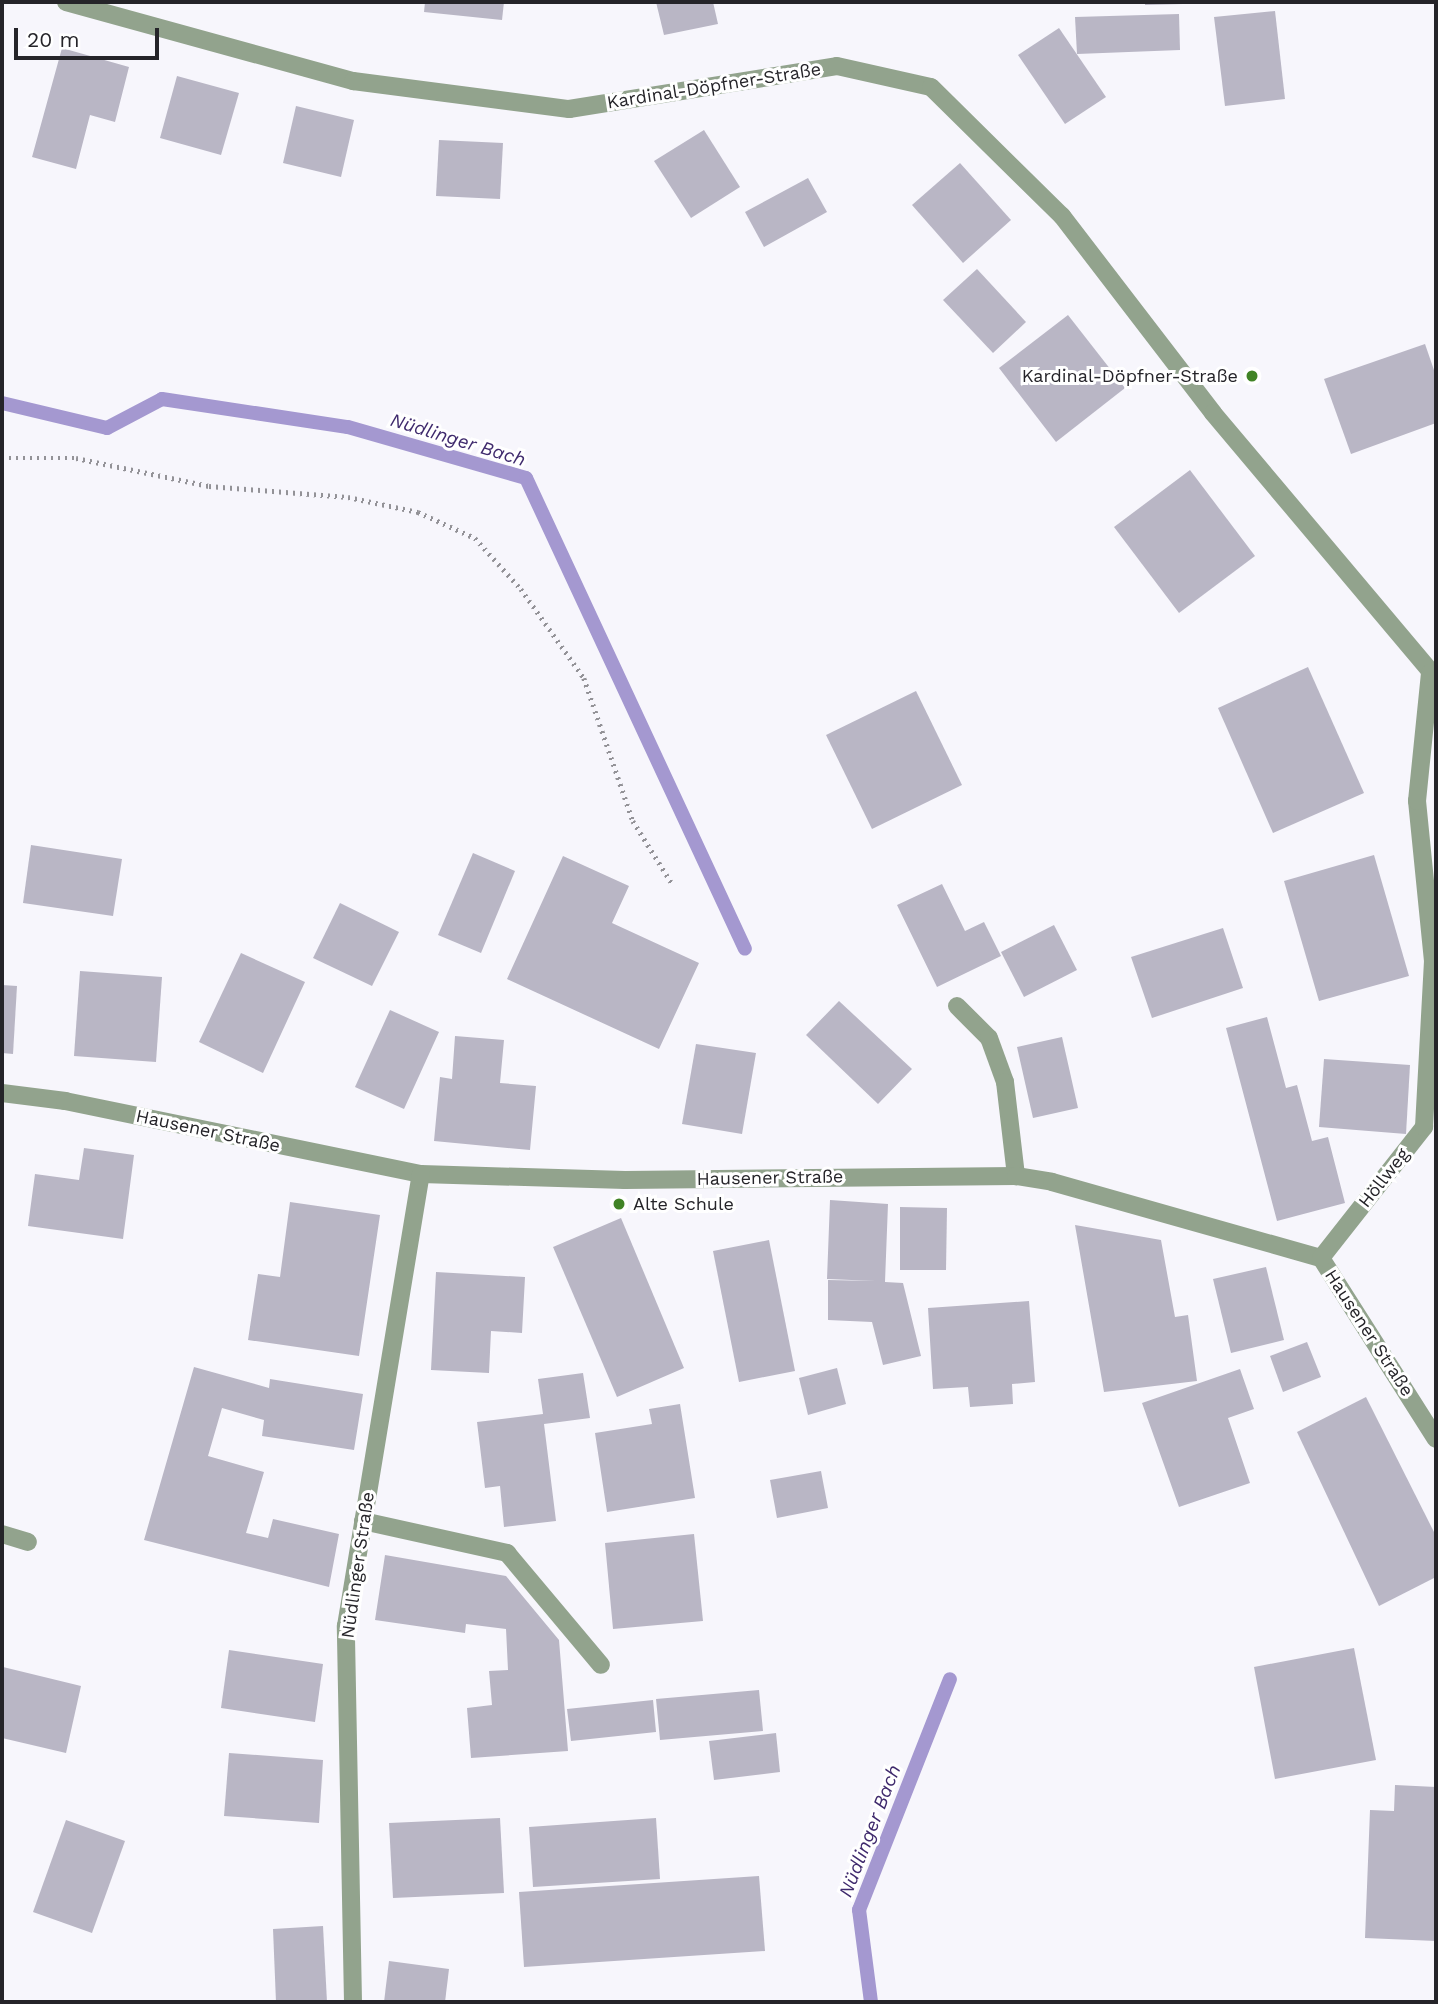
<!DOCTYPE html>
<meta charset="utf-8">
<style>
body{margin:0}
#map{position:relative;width:1438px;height:2004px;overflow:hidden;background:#f7f6fc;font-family:"Work Sans",sans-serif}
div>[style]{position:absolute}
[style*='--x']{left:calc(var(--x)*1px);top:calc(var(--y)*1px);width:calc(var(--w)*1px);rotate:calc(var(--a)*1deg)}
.stream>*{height:14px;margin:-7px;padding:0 7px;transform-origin:7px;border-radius:7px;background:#a498d0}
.building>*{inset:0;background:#b9b6c5}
.path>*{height:4.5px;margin-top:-2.25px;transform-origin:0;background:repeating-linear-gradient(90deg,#939297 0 2px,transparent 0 7px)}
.lane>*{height:18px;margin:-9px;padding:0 9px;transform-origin:9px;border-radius:9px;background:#92a38d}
.street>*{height:18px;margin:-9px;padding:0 9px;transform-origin:9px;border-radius:9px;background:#92a38d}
.dots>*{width:19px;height:19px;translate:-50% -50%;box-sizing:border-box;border:4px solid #fff;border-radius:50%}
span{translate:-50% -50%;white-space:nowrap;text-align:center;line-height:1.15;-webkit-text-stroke:6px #fff;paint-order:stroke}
.street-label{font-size:18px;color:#252429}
.poi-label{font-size:18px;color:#252429}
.right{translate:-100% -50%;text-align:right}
.left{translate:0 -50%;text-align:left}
.water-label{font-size:19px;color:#3f2a6d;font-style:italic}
.frame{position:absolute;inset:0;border:4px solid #252429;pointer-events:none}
.scale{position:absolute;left:14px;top:28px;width:145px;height:32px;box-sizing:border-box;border:4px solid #252429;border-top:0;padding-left:9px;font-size:21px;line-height:24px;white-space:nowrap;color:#252429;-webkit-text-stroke:5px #fff;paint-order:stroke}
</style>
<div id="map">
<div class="stream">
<div style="--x:2;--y:403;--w:108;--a:13.4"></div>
<div style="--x:107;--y:428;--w:62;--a:-27.8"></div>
<div style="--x:162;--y:399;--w:188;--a:8.6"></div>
<div style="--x:348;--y:427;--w:185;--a:16"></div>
<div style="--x:526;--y:478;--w:519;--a:65.06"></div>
<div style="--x:871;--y:2002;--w:93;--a:-97.4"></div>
<div style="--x:859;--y:1910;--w:248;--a:-68.5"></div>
</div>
<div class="building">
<div style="clip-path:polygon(425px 2px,504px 2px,502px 20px,424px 12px)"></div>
<div style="clip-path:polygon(656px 2px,713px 2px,718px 24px,664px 35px)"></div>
<div style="clip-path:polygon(1145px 2px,1183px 2px,1183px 4px,1145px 5px)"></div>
<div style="clip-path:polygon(1275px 11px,1285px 99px,1225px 106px,1214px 17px)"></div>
<div style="clip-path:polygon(1179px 14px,1180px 50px,1077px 54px,1075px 17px)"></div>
<div style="clip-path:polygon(1059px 28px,1106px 97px,1065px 124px,1018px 55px)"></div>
<div style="clip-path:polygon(62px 48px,129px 67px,115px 122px,90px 115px,76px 169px,32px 157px)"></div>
<div style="clip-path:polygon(177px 76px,239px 93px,221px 155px,160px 138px)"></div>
<div style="clip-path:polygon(296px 106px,354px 120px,341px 177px,283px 163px)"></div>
<div style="clip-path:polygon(704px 130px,740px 187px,691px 218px,654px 161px)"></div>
<div style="clip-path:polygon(439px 140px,503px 143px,500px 199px,436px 196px)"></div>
<div style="clip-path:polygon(960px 163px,1011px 220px,963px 263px,912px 205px)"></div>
<div style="clip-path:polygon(808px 178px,827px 212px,764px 247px,745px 212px)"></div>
<div style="clip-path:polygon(977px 269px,1026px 322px,993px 353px,943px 300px)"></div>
<div style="clip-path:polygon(1068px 315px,1125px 388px,1056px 442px,999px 368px)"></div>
<div style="clip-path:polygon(1425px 344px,1436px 376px,1436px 423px,1351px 454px,1324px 379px)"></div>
<div style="clip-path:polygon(1190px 470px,1255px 556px,1179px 613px,1114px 527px)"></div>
<div style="clip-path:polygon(1308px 667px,1364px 793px,1273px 833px,1218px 708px)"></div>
<div style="clip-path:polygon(916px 691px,962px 785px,872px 829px,826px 735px)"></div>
<div style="clip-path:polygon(31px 845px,122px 859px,113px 916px,23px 903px)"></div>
<div style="clip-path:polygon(473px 853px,515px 871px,481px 953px,438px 935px)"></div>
<div style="clip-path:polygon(1374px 855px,1409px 976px,1319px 1001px,1284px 881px)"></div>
<div style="clip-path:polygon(563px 856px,629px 886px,612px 923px,699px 963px,659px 1049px,507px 979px)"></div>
<div style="clip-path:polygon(942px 884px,965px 931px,984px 922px,1001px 956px,937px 987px,897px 905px)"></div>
<div style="clip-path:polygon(340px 903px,399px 932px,372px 986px,313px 958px)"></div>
<div style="clip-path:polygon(1054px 925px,1077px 970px,1024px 997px,1001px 952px)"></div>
<div style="clip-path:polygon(1223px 928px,1243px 988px,1152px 1018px,1131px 957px)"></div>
<div style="clip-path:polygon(241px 953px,305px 982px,263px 1073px,199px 1042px)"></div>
<div style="clip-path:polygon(80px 971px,162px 977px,156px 1062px,74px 1056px)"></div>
<div style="clip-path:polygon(2px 985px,17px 986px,13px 1054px,2px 1053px)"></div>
<div style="clip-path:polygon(839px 1001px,912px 1069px,878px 1104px,806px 1035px)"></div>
<div style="clip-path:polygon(390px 1010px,439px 1032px,404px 1109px,355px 1087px)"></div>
<div style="clip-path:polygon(1267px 1017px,1286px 1088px,1297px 1085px,1312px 1141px,1328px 1137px,1345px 1203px,1277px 1221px,1226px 1028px)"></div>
<div style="clip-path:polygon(455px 1036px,504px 1040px,500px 1083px,536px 1086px,530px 1150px,434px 1141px,440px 1077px,452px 1079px)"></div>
<div style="clip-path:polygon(1062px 1037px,1078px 1108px,1033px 1118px,1017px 1047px)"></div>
<div style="clip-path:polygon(696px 1044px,756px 1053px,742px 1134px,682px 1124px)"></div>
<div style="clip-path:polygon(1324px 1059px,1410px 1065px,1406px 1134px,1319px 1127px)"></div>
<div style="clip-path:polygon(84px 1148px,134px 1155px,123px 1239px,28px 1226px,35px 1174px,79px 1180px)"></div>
<div style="clip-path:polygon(830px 1200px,888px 1204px,885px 1282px,903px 1283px,921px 1356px,883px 1365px,872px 1322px,828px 1320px,828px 1280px,876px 1281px,827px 1279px)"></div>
<div style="clip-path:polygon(290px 1202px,380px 1215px,359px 1356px,248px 1340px,258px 1274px,280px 1277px)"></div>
<div style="clip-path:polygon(900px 1207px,947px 1208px,946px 1270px,900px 1270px)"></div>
<div style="clip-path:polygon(621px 1218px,684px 1368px,617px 1397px,553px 1247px)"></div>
<div style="clip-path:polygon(1075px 1225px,1161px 1240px,1175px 1317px,1188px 1315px,1197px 1381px,1104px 1392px)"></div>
<div style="clip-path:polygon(769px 1240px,795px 1371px,739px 1382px,713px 1251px)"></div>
<div style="clip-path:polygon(1266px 1267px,1284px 1340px,1231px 1353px,1213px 1279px)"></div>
<div style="clip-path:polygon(436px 1272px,525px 1277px,522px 1333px,491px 1331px,489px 1373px,431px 1370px)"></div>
<div style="clip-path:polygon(1029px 1301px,1035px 1382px,1012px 1384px,1013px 1404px,970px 1407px,968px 1387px,933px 1389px,928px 1308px)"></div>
<div style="clip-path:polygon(1307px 1342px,1321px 1377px,1283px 1392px,1270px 1356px)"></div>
<div style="clip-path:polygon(194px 1367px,269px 1388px,270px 1379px,363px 1394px,354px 1450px,262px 1436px,264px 1420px,222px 1408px,208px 1456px,264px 1472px,246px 1533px,268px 1538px,273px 1519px,339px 1534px,329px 1587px,144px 1540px)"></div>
<div style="clip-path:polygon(837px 1368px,846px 1404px,808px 1415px,799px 1378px)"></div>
<div style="clip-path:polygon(1240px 1369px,1254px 1409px,1228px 1418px,1250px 1483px,1179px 1507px,1142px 1403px)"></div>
<div style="clip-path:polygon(583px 1373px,590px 1418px,544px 1424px,556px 1521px,504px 1527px,500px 1486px,485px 1488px,477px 1422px,543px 1414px,538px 1379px)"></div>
<div style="clip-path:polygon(1366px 1397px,1436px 1536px,1436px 1577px,1379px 1606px,1297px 1432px)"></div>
<div style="clip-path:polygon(680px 1404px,695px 1498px,607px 1512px,595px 1433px,652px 1424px,649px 1409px)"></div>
<div style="clip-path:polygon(821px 1471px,828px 1508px,777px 1518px,770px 1480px)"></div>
<div style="clip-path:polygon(694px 1534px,703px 1621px,613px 1629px,605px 1543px)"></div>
<div style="clip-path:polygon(385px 1555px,506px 1576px,559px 1640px,568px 1751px,471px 1758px,467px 1708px,492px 1705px,489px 1671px,508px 1670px,506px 1629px,466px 1624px,465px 1633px,375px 1620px)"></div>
<div style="clip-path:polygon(1354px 1648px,1376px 1760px,1275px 1779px,1254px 1667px)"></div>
<div style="clip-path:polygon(229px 1650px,323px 1664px,315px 1722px,221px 1708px)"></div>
<div style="clip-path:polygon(3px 1667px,81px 1686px,66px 1753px,2px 1738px)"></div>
<div style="clip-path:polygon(759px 1690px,763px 1731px,660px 1740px,656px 1699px)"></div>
<div style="clip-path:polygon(653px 1700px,656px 1732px,571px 1741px,567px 1709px)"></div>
<div style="clip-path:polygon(776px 1733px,780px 1772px,714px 1780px,709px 1741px)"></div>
<div style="clip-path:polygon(229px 1753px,323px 1760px,319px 1823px,224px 1816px)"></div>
<div style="clip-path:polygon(1395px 1785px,1436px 1787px,1436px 1941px,1365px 1938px,1370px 1810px,1394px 1811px)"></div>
<div style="clip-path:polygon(500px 1818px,504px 1893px,393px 1898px,389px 1823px)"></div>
<div style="clip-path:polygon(656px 1818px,660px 1879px,533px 1887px,529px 1827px)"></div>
<div style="clip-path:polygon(66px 1820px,125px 1841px,92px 1933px,33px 1912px)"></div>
<div style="clip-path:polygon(759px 1876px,765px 1951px,524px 1967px,519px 1892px)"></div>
<div style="clip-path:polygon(323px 1926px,327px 2002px,276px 2002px,273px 1929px)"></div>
<div style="clip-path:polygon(389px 1961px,449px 1969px,445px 2002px,384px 2002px)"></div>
</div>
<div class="path">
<div style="--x:2;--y:458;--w:74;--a:0"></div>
<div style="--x:76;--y:458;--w:136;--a:11.9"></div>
<div style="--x:209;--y:486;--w:139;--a:4.5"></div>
<div style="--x:348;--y:497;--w:72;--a:12.1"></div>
<div style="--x:418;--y:512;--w:63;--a:24.5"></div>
<div style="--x:475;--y:538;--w:69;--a:48"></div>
<div style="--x:521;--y:589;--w:109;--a:54.7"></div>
<div style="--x:584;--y:678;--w:151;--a:71.1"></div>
<div style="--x:633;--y:821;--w:75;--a:58"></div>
</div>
<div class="lane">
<div style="--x:957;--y:1006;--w:45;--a:45"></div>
<div style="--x:989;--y:1038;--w:47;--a:70"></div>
<div style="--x:1005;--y:1082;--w:95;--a:83.3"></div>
<div style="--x:363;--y:1521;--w:148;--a:12.5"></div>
<div style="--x:507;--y:1553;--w:146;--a:50"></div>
<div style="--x:2;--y:1534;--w:27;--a:17"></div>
</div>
<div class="street">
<div style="--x:66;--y:2;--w:298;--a:15.4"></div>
<div style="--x:353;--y:81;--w:218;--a:7.4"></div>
<div style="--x:569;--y:109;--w:271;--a:-9.1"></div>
<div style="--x:837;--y:66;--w:96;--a:12.6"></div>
<div style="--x:931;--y:87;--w:184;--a:44.6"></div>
<div style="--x:1062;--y:216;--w:248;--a:52.5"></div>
<div style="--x:1213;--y:413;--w:346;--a:49.9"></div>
<div style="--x:2;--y:1093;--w:64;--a:7.2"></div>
<div style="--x:65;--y:1101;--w:363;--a:11.6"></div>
<div style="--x:421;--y:1174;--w:204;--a:1.7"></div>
<div style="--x:625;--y:1180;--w:391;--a:-0.6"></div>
<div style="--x:1016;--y:1176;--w:36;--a:9"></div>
<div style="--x:1052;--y:1182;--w:280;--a:15.8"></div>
<div style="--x:1321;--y:1258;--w:214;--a:57.6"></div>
<div style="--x:1321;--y:1258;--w:167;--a:-51.8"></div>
<div style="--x:1424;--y:1127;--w:166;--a:-86.9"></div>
<div style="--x:1433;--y:961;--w:161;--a:-95.7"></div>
<div style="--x:1417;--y:801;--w:129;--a:-84.2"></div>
<div style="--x:353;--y:2002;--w:376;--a:-91.1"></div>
<div style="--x:346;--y:1626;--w:458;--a:-80.6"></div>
</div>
<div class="dots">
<div style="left:1252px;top:376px;background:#408325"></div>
<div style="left:619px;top:1204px;background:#408325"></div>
</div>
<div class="street-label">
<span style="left:714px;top:86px;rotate:-9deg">Kardinal-Döpfner-Straße</span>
<span style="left:208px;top:1131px;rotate:12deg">Hausener Straße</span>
<span style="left:770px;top:1178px;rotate:-1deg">Hausener Straße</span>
<span style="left:1384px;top:1178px;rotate:-52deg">Höllweg</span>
<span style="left:1369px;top:1333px;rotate:57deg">Hausener Straße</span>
<span style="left:358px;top:1565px;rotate:-82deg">Nüdlinger Straße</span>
</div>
<div class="poi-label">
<span class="right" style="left:1238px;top:376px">Kardinal-Döpfner-Straße</span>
<span class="left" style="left:633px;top:1204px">Alte Schule</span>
</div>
<div class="water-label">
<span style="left:458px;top:440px;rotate:17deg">Nüdlinger Bach</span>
<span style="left:870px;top:1831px;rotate:-69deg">Nüdlinger Bach</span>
</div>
<div class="frame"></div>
<div class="scale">20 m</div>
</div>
